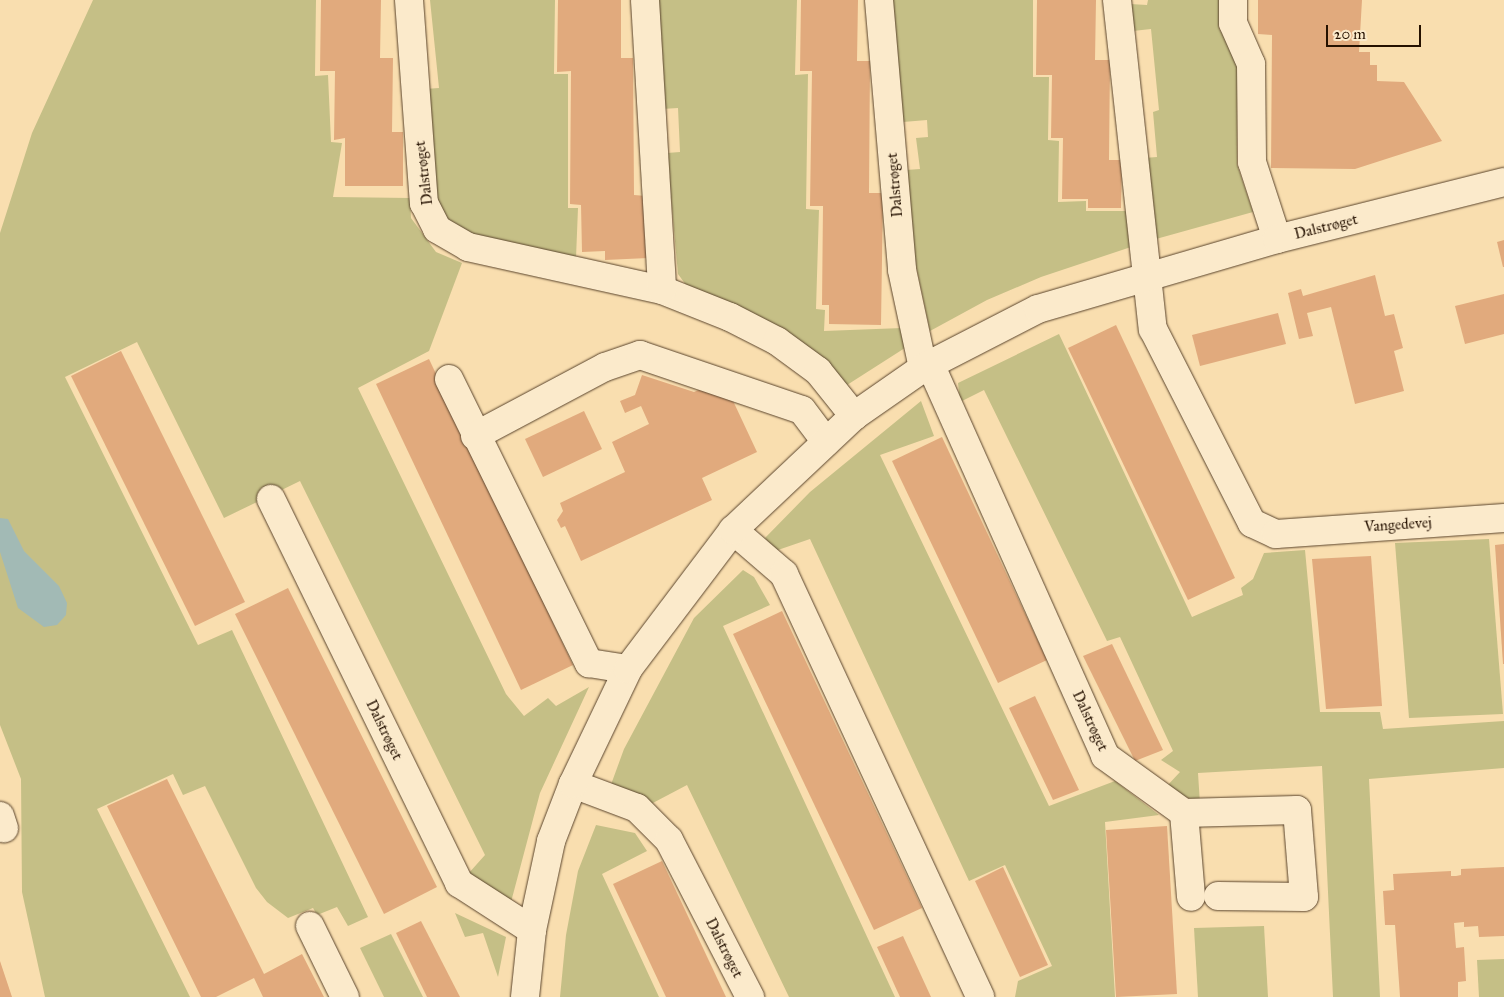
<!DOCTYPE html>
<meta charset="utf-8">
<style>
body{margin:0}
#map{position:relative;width:1504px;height:997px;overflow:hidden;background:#f9deaf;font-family:"IM FELL Great Primer",serif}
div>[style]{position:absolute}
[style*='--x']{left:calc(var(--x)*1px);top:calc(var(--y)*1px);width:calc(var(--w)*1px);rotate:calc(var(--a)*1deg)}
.green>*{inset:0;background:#c5bf86}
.water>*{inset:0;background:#a2bab5}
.building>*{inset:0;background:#e1aa7d}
.roads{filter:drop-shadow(0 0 1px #5a442c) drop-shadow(0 0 1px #5a442c)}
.minor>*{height:28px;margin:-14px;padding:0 14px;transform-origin:14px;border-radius:14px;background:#fbeacb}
span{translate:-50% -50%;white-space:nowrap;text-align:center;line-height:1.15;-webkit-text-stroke:4px #fbeacb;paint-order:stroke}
.street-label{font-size:15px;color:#251100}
.scale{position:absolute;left:1326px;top:25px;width:95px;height:22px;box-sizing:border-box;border:2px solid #251100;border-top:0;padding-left:6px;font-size:15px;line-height:18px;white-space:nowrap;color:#251100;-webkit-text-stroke:4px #fbeacb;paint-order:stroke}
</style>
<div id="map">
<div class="green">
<div style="clip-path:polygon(93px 0,316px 0,315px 76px,328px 75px,331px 142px,342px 143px,333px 197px,410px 198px,411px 218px,436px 252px,462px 263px,429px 351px,358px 388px,506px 694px,524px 716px,548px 698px,556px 706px,589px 687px,540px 793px,511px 902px,468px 874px,485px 855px,300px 481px,224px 518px,137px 342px,65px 377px,198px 645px,232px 630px,368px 917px,348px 926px,337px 907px,317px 915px,313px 908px,288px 918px,267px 902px,256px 888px,205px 786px,183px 795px,173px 774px,97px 809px,190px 997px,45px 997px,22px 892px,21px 779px,0 725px,0 233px,32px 133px)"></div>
<div style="clip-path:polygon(430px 0,555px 0,554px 74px,568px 74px,568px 208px,578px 208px,576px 258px,478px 237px,441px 216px,436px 203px,425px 89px,439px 88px)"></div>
<div style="clip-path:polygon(656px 0,797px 0,795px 75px,808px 74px,806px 209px,819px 210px,816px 309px,825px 310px,824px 331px,902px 328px,908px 346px,847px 385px,821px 356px,790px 335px,686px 285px,678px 274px,667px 153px,680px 152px,678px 108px,662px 109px)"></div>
<div style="clip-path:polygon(893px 0,1033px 0,1033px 77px,1049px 77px,1048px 140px,1059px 141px,1058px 202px,1086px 201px,1086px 211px,1126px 211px,1131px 247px,1041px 277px,987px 300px,930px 331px,914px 256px,906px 170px,920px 169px,916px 138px,928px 137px,927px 120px,903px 122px)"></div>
<div style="clip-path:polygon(1148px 0,1219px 0,1219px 28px,1237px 61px,1237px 164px,1253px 212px,1156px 239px,1144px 158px,1157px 157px,1153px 112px,1159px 110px,1151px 29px,1133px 31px,1130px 4px,1147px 5px)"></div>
<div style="clip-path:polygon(1059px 334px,1192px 617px,1243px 595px,1241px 588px,1253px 579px,1264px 553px,1305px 550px,1320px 712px,1380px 712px,1383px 729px,1504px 721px,1504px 768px,1369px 779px,1380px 997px,1333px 997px,1322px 766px,1198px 773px,1200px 804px,1166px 787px,1180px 772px,1161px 760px,1173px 751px,1120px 637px,1107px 641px,984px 390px,960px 402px,958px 383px)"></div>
<div style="clip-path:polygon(921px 401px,934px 436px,880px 455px,1049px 806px,1115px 781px,1159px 815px,1105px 822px,1115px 997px,1015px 997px,1018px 981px,1052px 966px,1005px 865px,969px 881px,810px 539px,775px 551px,765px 538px,810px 492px)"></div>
<div style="clip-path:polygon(1489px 539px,1503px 714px,1409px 718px,1395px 543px)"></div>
<div style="clip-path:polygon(743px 570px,754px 577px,770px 605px,723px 626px,895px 997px,789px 997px,687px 785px,649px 805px,609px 790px,624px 749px,694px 618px)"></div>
<div style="clip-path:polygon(596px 825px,635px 833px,647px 851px,602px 874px,659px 997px,560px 997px,566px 935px,578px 871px)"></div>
<div style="clip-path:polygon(455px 913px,506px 937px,498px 977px,483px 933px,465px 937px)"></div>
<div style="clip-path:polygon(1264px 926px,1268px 997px,1198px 997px,1194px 928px)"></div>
<div style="clip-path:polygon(391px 934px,423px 997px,384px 997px,360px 948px)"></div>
<div style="clip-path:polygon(1504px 959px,1504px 997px,1479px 997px,1477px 960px)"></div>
</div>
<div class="water">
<div style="clip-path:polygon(0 518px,8px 519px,24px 551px,59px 586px,67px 603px,66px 615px,57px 625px,44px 627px,18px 608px,0 552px)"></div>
</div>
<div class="building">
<div style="clip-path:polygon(321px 0,381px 0,380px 58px,393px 58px,392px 132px,403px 132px,403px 186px,345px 186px,345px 138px,334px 140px,335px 71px,320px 71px)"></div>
<div style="clip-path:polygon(558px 0,621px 0,621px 58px,633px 58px,634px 195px,646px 196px,648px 258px,605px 260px,605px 251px,582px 252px,581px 205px,570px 204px,571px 71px,557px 72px)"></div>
<div style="clip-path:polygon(801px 0,858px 0,857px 61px,870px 61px,869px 193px,883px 193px,881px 325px,829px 324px,829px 305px,822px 305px,823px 206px,810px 206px,812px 71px,800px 71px)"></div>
<div style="clip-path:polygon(1037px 0,1096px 0,1095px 60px,1110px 60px,1109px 160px,1122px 160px,1121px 208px,1088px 208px,1088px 199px,1062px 199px,1063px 138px,1051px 138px,1052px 75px,1036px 75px)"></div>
<div style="clip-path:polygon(1258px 0,1362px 0,1359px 52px,1370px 52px,1370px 65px,1377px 65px,1377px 81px,1404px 82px,1442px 141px,1355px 169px,1271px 168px,1272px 35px,1258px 34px)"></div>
<div style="clip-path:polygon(1504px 240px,1504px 267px,1503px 267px,1497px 242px)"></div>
<div style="clip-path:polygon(1375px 275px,1385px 316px,1394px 314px,1403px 348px,1394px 351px,1404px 391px,1355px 404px,1331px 307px,1307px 313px,1313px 336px,1299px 339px,1288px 293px,1301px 289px,1303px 296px)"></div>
<div style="clip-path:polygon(1504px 294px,1504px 334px,1465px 344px,1455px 306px)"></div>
<div style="clip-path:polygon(1278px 313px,1286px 344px,1200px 366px,1192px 335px)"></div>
<div style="clip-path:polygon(1116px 325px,1235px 578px,1188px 600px,1068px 348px)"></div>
<div style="clip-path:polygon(121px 351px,245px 602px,195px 626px,71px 376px)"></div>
<div style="clip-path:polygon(429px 359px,573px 665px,521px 690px,376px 384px)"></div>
<div style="clip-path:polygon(642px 375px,694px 392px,712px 384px,727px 388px,757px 452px,702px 478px,712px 500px,581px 561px,565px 526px,561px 528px,557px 520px,563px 511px,560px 503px,625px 472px,612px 442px,649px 424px,641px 406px,625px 413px,620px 401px,635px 395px)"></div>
<div style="clip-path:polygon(584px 411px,602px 449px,543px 477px,525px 439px)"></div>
<div style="clip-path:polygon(942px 437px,1047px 660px,998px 683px,892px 461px)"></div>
<div style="clip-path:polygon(1504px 544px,1504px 664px,1503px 664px,1495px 545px)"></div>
<div style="clip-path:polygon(1371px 556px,1382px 706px,1326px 709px,1312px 559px)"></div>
<div style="clip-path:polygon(288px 588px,437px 887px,384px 914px,235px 614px)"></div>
<div style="clip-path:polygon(782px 611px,922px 908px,874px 930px,733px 634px)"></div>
<div style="clip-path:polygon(1112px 644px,1163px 750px,1135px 761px,1083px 656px)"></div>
<div style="clip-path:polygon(1035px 696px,1079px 790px,1053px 800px,1009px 708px)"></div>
<div style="clip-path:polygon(167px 779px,264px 974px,302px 954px,324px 997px,263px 997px,254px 978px,216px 997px,201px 997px,107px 806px)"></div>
<div style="clip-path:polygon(1167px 826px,1177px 994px,1116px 997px,1106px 830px)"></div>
<div style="clip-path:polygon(662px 861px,726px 997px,666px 997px,613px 884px)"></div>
<div style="clip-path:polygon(1003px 867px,1048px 965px,1020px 977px,975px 881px)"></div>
<div style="clip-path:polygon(1504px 867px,1504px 936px,1479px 937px,1478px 926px,1464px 927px,1464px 922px,1454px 923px,1456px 948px,1464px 947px,1466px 981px,1458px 982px,1458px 997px,1400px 997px,1395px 925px,1385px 925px,1383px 891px,1394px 890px,1393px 874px,1451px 871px,1451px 876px,1456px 876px,1461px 875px,1461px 869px)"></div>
<div style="clip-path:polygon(421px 921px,460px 997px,427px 997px,396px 933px)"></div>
<div style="clip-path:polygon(903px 936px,931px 997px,900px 997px,877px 947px)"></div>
<div style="clip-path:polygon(0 961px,12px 997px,0 997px)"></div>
</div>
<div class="roads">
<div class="minor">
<div style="--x:409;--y:0;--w:204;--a:85.8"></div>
<div style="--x:424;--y:203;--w:29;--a:63"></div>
<div style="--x:437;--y:229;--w:36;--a:30"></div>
<div style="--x:468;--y:247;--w:199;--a:12.5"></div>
<div style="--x:662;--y:290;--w:73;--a:21.7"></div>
<div style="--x:730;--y:317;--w:53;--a:27.1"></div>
<div style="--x:777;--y:341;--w:51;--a:36.2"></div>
<div style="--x:818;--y:371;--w:58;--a:51.3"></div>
<div style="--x:645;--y:0;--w:290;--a:86.6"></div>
<div style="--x:879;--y:0;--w:271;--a:85.1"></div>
<div style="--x:902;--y:270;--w:100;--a:77.9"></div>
<div style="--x:1117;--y:0;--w:331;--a:83.8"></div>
<div style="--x:1153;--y:329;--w:218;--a:63"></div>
<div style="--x:1252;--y:523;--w:26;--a:25"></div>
<div style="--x:1276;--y:534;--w:229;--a:-4"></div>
<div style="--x:1233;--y:0;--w:23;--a:90"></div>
<div style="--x:1233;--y:23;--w:45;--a:66.3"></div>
<div style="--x:1251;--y:64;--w:98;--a:89.4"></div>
<div style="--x:1252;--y:162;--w:81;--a:72"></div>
<div style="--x:930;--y:364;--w:429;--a:65.9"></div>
<div style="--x:1105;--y:756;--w:97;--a:35.8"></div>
<div style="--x:1184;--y:813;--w:113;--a:-1.5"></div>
<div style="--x:1297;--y:810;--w:87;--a:85.4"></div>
<div style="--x:1304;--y:897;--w:86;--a:-179.3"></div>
<div style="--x:449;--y:379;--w:317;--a:63.8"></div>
<div style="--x:589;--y:663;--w:39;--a:9"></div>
<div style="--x:475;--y:436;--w:147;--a:-28"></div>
<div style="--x:605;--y:367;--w:37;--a:-19"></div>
<div style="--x:640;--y:355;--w:171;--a:18.8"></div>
<div style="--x:802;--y:410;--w:40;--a:53"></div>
<div style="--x:271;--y:499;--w:428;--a:63.9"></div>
<div style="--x:459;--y:883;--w:87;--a:32.8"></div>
<div style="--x:733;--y:530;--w:67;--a:40.8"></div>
<div style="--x:784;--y:574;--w:466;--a:65.1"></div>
<div style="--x:573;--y:784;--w:68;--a:20.6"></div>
<div style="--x:637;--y:808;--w:45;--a:45"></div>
<div style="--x:669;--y:840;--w:177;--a:62.7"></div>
<div style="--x:1184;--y:813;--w:84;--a:85.2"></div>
<div style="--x:0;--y:816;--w:13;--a:72"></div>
<div style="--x:310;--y:926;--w:79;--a:63.8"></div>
<div style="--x:525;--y:997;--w:67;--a:-84"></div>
<div style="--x:532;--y:930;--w:91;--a:-77.9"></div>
<div style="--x:551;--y:841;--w:61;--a:-68.9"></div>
<div style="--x:573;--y:784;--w:127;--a:-64.4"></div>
<div style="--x:628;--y:669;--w:174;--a:-52.9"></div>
<div style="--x:733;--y:530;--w:166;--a:-43.3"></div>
<div style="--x:854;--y:416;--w:84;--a:-34.8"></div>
<div style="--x:923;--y:368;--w:129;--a:-27.2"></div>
<div style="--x:1038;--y:309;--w:249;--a:-16.3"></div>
<div style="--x:1277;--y:239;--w:234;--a:-14.1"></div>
</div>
</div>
<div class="street-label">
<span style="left:424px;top:173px;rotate:-97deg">Dalstrøget</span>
<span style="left:895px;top:185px;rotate:-95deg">Dalstrøget</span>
<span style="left:1326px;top:227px;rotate:-14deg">Dalstrøget</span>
<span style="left:1398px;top:525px;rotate:-4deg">Vangedevej</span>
<span style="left:1090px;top:721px;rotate:65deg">Dalstrøget</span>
<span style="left:384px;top:730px;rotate:64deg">Dalstrøget</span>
<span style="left:724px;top:948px;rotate:63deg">Dalstrøget</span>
</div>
<div class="scale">20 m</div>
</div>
